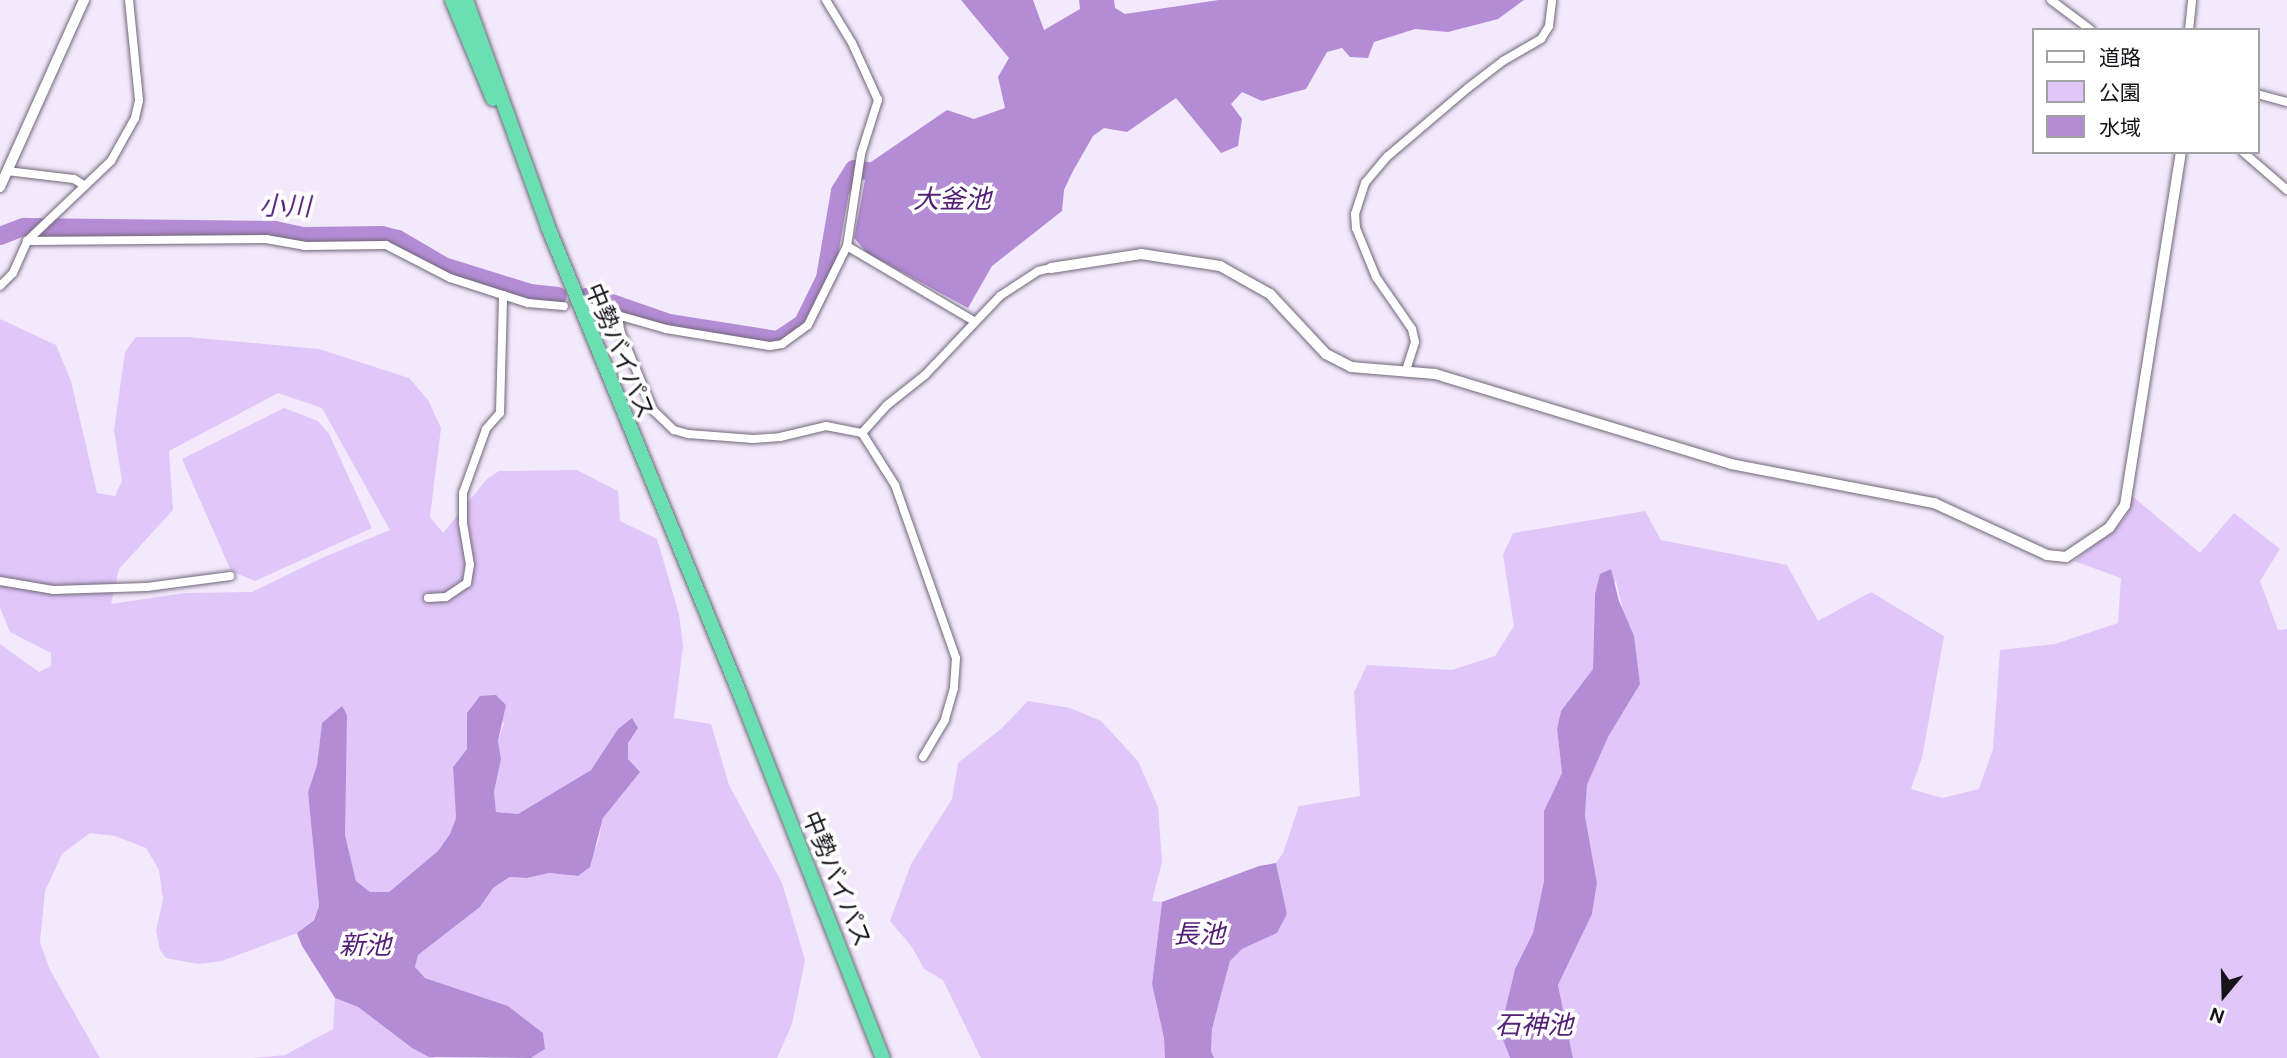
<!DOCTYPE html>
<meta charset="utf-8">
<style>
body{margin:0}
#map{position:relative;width:2287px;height:1058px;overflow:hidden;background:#f3e9fc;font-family:"DM Sans","Noto Sans JP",sans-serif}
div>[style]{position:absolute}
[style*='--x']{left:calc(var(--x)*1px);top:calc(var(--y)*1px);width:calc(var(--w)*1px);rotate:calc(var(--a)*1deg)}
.green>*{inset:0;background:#e1c6f9}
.water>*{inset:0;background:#b48cd5}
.river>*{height:18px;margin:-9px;padding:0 9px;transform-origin:9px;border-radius:9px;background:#b48cd5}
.roads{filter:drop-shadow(0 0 2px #706778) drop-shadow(0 0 2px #706778)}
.street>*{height:8px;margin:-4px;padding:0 4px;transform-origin:4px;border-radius:4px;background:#fff}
.secondary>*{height:10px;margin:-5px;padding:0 5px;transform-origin:5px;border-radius:5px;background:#fff}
.highway>*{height:14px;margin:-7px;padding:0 7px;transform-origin:7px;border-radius:7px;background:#69dfb2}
span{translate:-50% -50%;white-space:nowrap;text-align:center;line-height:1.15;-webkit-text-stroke:7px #fff;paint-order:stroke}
.street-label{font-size:24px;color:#161319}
.water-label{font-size:26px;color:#542076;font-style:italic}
.legend{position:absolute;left:2032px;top:28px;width:228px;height:126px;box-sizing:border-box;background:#fff;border:2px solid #a2a1a3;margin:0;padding:9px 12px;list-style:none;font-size:21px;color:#161319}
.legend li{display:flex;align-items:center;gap:14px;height:35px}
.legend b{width:35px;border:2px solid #a2a1a3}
.north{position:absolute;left:2189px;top:960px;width:70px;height:70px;-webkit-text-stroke:5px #fff;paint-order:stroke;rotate:199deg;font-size:19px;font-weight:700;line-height:28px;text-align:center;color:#161319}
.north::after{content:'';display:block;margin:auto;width:24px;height:32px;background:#161319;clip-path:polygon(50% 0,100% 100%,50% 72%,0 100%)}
</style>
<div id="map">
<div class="green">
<div style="clip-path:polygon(evenodd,0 319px,56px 345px,71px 381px,97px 493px,115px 496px,122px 481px,114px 430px,125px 352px,136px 337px,187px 337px,319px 349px,409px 378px,428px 400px,441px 428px,430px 517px,443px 533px,487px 479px,499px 471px,577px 470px,618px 491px,620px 521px,657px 539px,679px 614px,683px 646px,674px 718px,711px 724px,729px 785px,782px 883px,805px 960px,792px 1024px,777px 1058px,531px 1058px,545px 1049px,543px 1033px,508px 1006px,425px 978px,415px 967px,418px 955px,480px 907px,493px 888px,511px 877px,527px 878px,549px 873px,577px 876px,598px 843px,603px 818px,616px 800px,628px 760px,628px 743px,618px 729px,591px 770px,518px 814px,496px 812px,494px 792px,501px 759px,498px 741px,504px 723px,467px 713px,467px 749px,453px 767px,456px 818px,450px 834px,438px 851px,389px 892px,370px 892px,356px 881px,345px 835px,344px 774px,322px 723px,317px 765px,308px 792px,319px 906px,314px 919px,297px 933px,222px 961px,198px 964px,166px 958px,160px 950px,156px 931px,163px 899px,159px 870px,146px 848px,115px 836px,90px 833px,62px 854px,45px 891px,40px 942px,50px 970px,100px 1058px,0 1058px,0 644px,39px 672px,51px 666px,51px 653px,10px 632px,0 608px,0 319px,278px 393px,322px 408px,390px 530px,324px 557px,252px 592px,185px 593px,111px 604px,119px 569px,173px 510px,169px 451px,278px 393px)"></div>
<div style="clip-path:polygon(284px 408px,318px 421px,329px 434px,372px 528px,255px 581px,231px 571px,182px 459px)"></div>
<div style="clip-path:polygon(2131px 495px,2200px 553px,2234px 513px,2280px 549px,2260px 581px,2278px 630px,2287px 629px,2287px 1058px,1573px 1058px,1558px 985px,1592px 914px,1597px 883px,1585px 816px,1587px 785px,1608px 737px,1640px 683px,1616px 581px,1595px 594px,1593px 669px,1561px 711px,1557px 729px,1562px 773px,1544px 812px,1544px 881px,1533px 933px,1515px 969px,1500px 1032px,1510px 1058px,1214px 1058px,1211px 1051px,1212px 1029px,1230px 961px,1242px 949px,1277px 933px,1287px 914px,1276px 863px,1283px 853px,1299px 806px,1360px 796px,1354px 692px,1367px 665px,1452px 670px,1495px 656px,1514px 626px,1503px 555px,1513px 533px,1645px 511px,1661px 540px,1787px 565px,1818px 621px,1871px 592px,1944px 636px,1922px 758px,1911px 789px,1942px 798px,1979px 789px,1993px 749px,2000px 650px,2055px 644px,2118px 623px,2121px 578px,2074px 561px,2122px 522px,2129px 510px)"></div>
<div style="clip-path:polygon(1028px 701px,1070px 708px,1101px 721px,1138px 761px,1158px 807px,1162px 862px,1152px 901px,1162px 902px,1152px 984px,1164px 1038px,1165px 1058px,981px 1058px,943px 980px,924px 969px,912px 947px,890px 921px,911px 864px,952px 799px,958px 763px,1002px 728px)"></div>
<div style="clip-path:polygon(335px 998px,358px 1007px,412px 1048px,436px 1058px,253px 1058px,285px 1055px,333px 1029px)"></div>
</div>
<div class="water">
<div style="clip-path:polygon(961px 0,1033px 0,1044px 30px,1080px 9px,1079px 0,1114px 0,1115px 8px,1125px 14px,1219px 0,1524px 0,1498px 19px,1448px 32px,1415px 29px,1374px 42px,1368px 58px,1350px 57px,1342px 48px,1327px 52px,1306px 89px,1262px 101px,1242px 92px,1231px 104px,1242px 119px,1238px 146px,1221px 153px,1176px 98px,1127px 132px,1104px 128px,1093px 136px,1073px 171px,1064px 190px,1062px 211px,992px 266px,968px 308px,867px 253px,854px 238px,868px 164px,947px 110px,974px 119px,1005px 108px,998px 77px,1009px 58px)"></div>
<div style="clip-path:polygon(1611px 569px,1619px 601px,1634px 636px,1640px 684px,1608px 737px,1587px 785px,1585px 816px,1597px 883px,1592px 914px,1558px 985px,1573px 1058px,1510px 1058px,1500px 1032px,1515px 969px,1533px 933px,1544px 881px,1544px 811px,1562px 773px,1557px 729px,1561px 711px,1593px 669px,1595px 594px,1600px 574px)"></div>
<div style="clip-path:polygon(496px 695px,506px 705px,498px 741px,501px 759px,494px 792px,496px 812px,518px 814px,591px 770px,618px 729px,632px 718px,638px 728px,628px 743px,628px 759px,640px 772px,603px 818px,590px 867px,578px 876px,549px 873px,527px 878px,510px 877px,493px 888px,480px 907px,418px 955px,415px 967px,425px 978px,508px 1006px,543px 1033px,545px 1049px,531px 1058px,429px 1057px,412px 1048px,358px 1007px,335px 998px,302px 946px,297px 933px,314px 920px,319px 906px,308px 792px,317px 765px,322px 723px,342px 706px,347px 715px,345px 835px,356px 881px,370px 892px,389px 892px,438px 851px,450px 834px,456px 818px,453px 767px,467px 749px,467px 713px,480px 696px)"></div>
<div style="clip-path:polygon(1276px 863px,1287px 914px,1277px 933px,1242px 949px,1230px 961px,1212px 1029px,1211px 1051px,1214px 1058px,1165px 1058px,1164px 1038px,1152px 984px,1162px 902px,1259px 866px)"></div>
</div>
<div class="river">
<div style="--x:0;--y:236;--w:26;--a:-21"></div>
<div style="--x:24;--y:227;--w:251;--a:0.7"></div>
<div style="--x:275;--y:230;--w:30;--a:12"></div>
<div style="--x:304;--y:236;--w:78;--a:-0.7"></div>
<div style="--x:382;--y:235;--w:16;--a:14"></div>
<div style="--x:398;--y:239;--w:53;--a:30.4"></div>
<div style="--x:444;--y:266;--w:90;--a:17.4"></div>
<div style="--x:530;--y:293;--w:28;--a:6"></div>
<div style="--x:585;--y:297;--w:18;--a:9"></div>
<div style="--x:603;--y:300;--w:70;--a:19.2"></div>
<div style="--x:669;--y:323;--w:110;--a:8.9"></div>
<div style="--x:778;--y:340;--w:30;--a:-34"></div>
<div style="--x:803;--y:323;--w:50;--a:-63.9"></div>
<div style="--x:825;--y:278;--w:88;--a:-80.2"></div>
<div style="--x:840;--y:191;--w:26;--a:-58"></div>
<div style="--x:854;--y:169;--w:36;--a:9"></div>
</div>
<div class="roads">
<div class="street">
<div style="--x:2051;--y:0;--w:50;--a:36.9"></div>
<div style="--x:2189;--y:30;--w:30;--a:-84"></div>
<div style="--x:2257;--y:94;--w:31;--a:15"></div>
<div style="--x:2243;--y:152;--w:58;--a:40.8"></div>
<div style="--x:7;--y:171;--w:67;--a:6.8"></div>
<div style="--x:74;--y:179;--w:13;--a:32"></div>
<div style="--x:27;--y:241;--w:239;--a:-0.5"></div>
<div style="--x:266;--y:239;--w:39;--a:10"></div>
<div style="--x:304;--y:246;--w:82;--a:-0.7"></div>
<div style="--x:386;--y:245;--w:72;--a:27.3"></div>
<div style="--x:450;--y:278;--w:82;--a:17.8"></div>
<div style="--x:528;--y:303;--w:36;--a:5"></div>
<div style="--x:847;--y:246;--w:147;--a:30.6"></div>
<div style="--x:0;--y:286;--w:18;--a:-45"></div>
<div style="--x:13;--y:273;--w:35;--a:-66"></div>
<div style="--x:27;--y:241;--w:116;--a:-43.6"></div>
<div style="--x:111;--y:161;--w:49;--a:-60.8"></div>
<div style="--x:135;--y:118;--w:18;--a:-77"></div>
<div style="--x:139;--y:100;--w:100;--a:-95.7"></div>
<div style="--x:589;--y:307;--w:80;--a:15.9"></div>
<div style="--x:666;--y:329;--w:105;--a:9.3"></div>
<div style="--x:770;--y:346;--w:12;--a:-9"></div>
<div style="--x:782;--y:344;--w:32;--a:-36"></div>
<div style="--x:808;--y:325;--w:88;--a:-63.7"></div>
<div style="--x:847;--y:246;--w:93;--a:-81.3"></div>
<div style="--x:861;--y:154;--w:57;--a:-72.5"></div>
<div style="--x:878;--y:100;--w:63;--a:-114.5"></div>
<div style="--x:852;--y:43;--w:50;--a:-121.2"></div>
<div style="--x:618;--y:314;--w:17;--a:83"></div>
<div style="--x:620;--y:331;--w:86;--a:67.3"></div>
<div style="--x:653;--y:410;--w:29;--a:44"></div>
<div style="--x:674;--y:430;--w:15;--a:16"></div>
<div style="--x:688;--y:434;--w:65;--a:4.4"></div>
<div style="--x:753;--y:439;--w:27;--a:-4"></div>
<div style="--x:780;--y:437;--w:47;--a:-13.4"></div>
<div style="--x:826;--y:426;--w:37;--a:11"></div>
<div style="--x:862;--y:433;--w:36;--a:-48"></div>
<div style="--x:886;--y:406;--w:50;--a:-38.5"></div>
<div style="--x:925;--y:375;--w:109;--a:-46.5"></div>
<div style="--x:1000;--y:296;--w:45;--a:-33.3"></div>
<div style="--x:1038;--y:271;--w:13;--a:-13"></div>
<div style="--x:1406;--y:370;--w:29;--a:-72"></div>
<div style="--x:1415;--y:342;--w:13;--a:-103"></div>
<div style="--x:1412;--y:329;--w:63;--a:-124.7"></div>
<div style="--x:1376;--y:277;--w:53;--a:-112.2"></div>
<div style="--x:1356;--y:228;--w:14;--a:-94"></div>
<div style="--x:1355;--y:214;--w:33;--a:-72"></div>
<div style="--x:1365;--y:183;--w:35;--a:-50"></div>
<div style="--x:1388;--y:156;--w:105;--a:-40.4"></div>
<div style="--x:1468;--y:88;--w:44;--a:-37.6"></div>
<div style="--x:1503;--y:61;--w:44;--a:-30.1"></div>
<div style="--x:1541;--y:39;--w:15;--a:-58"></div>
<div style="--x:1549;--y:26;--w:26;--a:-83"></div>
<div style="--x:862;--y:433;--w:62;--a:57.6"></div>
<div style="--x:895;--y:485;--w:183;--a:70.6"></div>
<div style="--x:956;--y:658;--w:30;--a:94"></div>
<div style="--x:954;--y:688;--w:33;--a:106"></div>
<div style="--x:945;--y:720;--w:43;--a:120.7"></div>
<div style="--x:0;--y:581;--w:55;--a:9.5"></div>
<div style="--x:54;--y:590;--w:93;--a:-1.8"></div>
<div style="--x:147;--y:587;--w:84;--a:-7.5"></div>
<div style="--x:428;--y:598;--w:18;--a:-3"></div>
<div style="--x:446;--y:597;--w:25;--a:-34"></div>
<div style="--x:467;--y:583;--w:18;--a:-81"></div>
<div style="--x:470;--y:565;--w:43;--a:-99.5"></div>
<div style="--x:463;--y:523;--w:30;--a:-90"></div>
<div style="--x:463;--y:493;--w:68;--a:-70.2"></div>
<div style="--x:486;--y:429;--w:21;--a:-49"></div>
<div style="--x:500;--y:413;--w:118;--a:-88.5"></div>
</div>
<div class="secondary">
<div style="--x:0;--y:187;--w:205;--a:-65.8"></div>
<div style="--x:1051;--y:268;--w:91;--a:-8.8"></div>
<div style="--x:1141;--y:254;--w:80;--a:8.6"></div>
<div style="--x:1220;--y:266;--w:57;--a:29.2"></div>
<div style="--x:1270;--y:294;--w:82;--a:47"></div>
<div style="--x:1326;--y:354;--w:28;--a:27"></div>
<div style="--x:1351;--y:367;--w:84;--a:4.8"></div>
<div style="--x:1435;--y:374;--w:309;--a:16.9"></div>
<div style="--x:1731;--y:464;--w:207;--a:10.9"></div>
<div style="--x:1934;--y:503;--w:124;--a:24.7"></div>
<div style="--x:2047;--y:555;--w:19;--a:6"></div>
<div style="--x:2066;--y:557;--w:52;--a:-34"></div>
<div style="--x:2109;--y:528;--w:28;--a:-55"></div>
<div style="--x:2125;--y:505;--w:357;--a:-81"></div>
</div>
<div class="highway">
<div style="--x:452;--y:0;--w:107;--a:67.5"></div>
<div style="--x:466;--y:0;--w:241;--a:70.1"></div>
<div style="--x:548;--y:227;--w:505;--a:67.65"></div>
<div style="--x:740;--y:694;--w:391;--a:68.6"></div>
</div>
</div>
<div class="street-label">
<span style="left:620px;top:351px;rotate:68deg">中勢バイパス</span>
<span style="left:837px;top:879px;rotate:68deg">中勢バイパス</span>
</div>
<div class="water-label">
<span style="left:952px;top:200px">大釜池</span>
<span style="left:285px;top:207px;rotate:1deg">小川</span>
<span style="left:1199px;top:935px">長池</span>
<span style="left:365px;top:946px">新池</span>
<span style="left:1534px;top:1026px">石神池</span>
</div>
<ul class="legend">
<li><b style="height:9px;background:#fff"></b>道路</li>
<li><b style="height:19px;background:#e1c6f9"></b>公園</li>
<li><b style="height:19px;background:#b48cd5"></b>水域</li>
</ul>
<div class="north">N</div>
</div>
